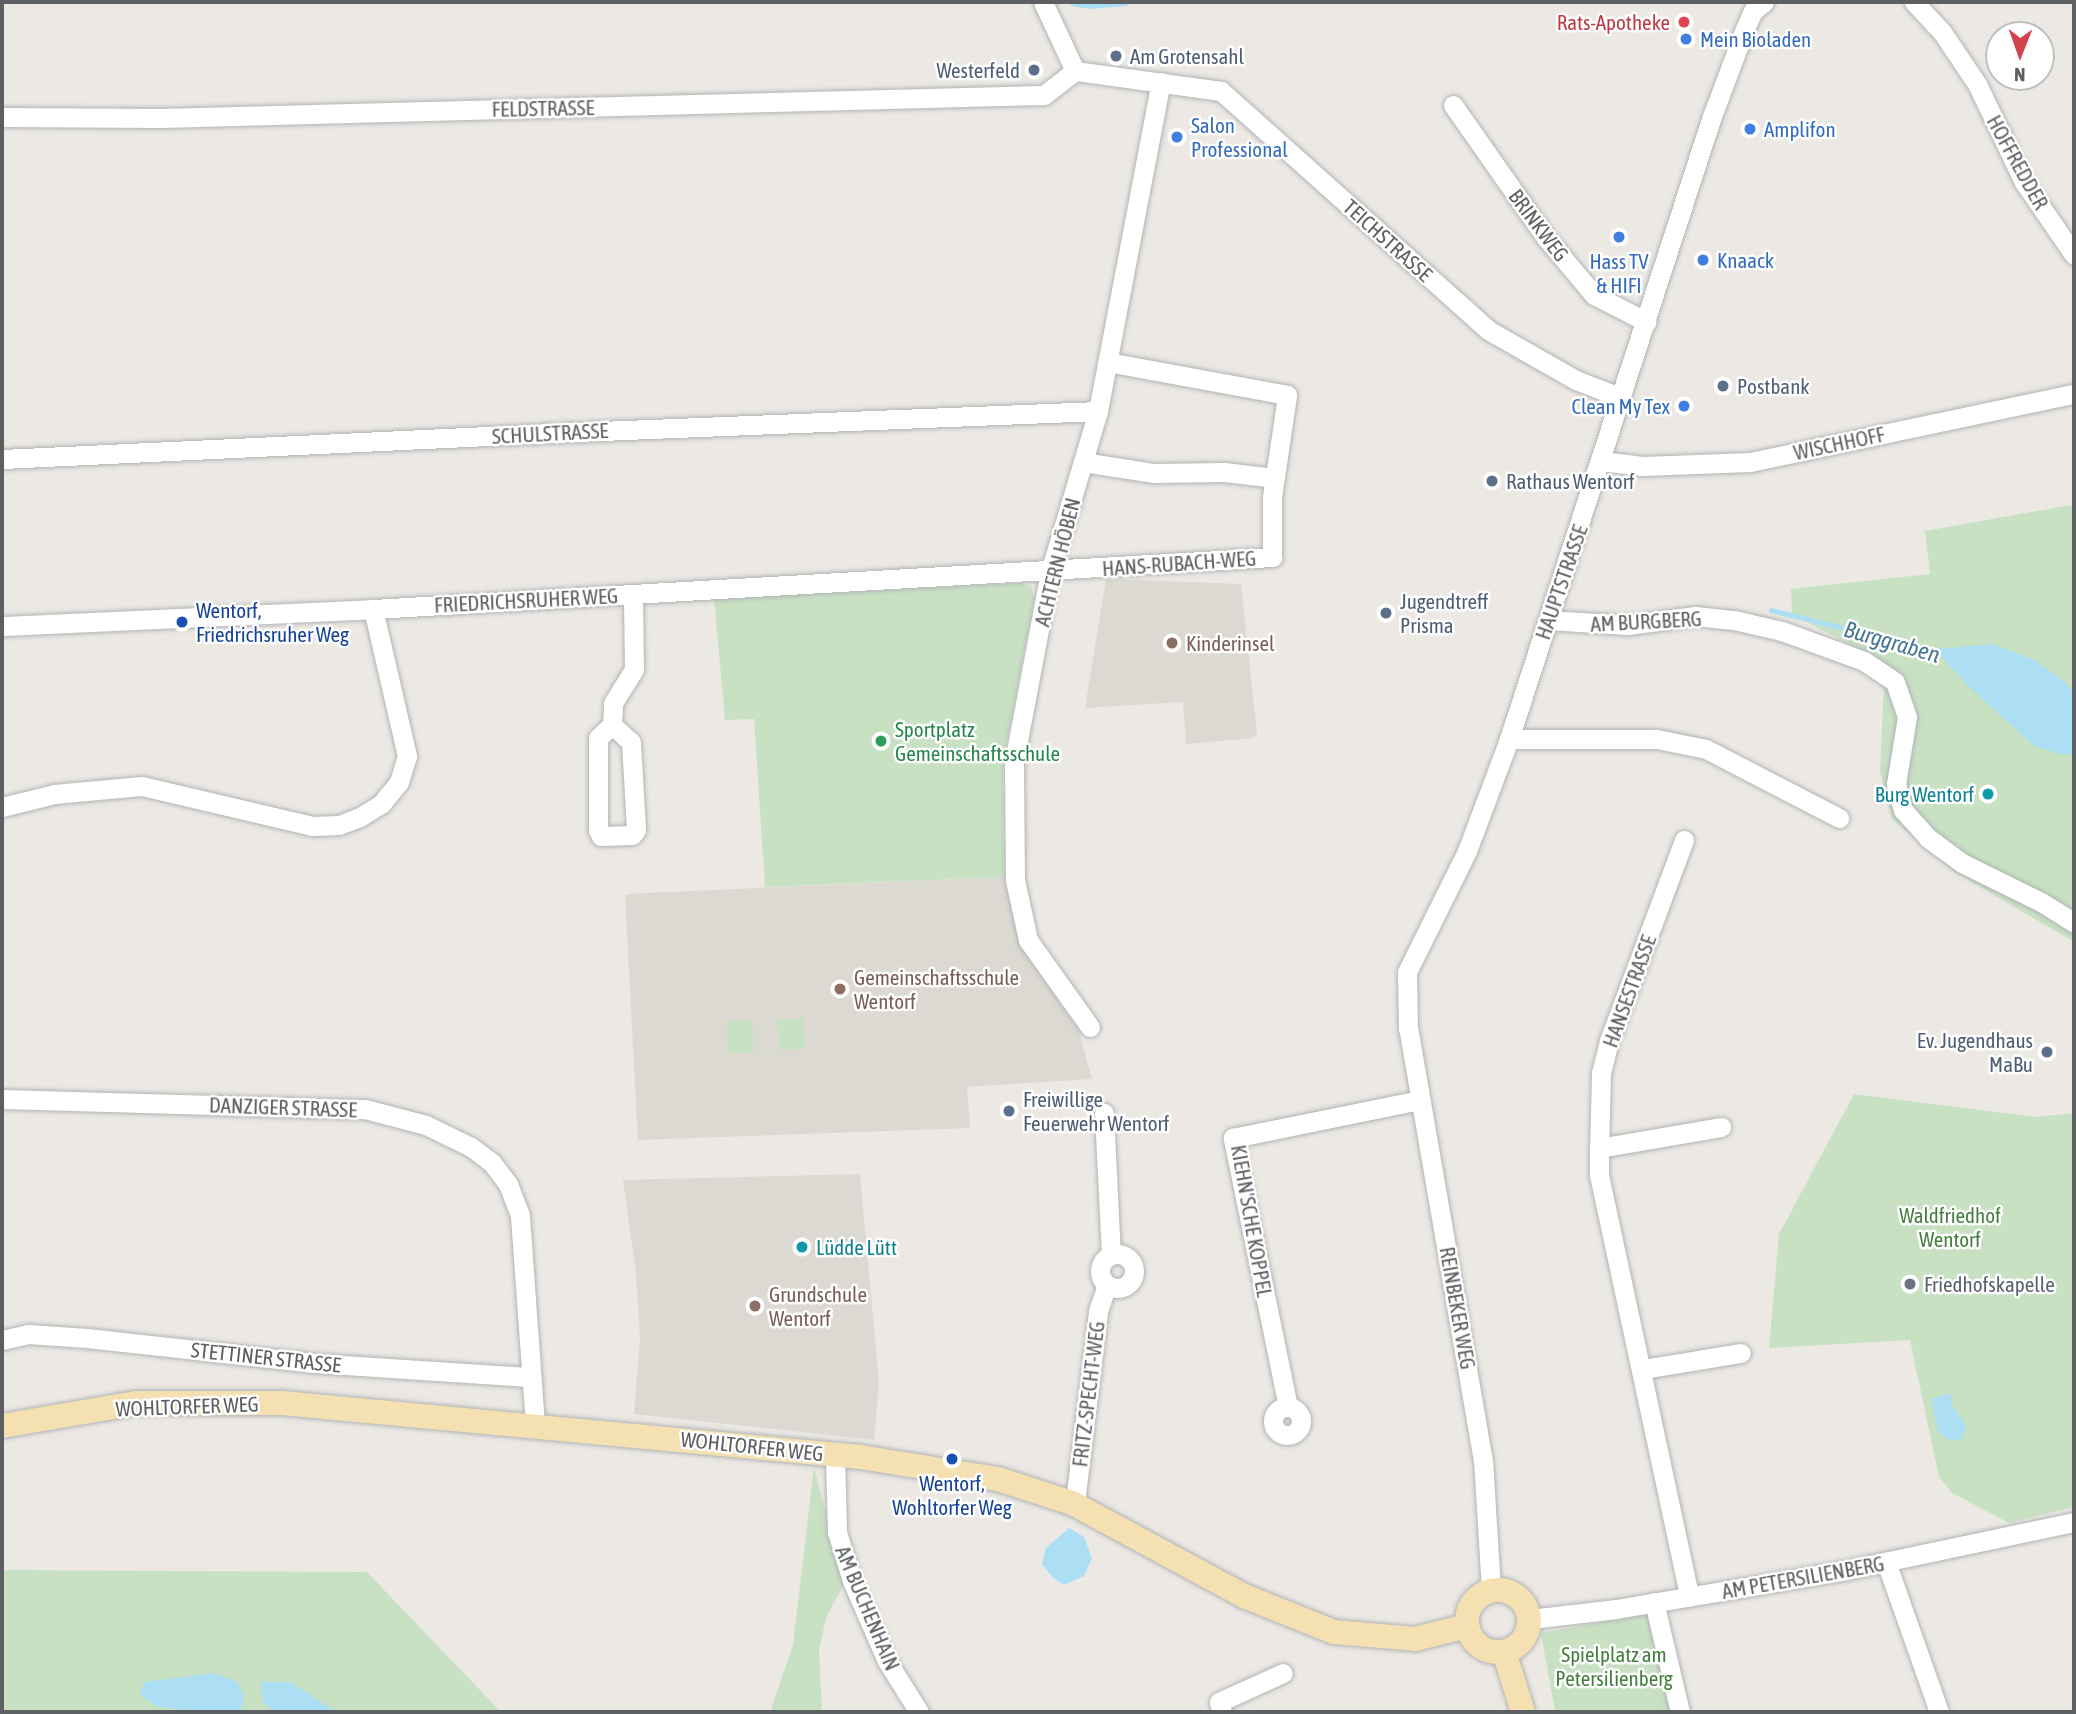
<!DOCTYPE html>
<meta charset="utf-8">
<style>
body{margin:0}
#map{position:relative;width:2076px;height:1714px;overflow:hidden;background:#ece9e4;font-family:"Asap Condensed",sans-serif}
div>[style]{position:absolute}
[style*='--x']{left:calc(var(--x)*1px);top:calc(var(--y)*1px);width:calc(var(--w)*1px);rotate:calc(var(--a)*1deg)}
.education>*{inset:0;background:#dcd9d2}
.green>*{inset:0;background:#c8e1c3}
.water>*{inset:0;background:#acdff4}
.stream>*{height:4.5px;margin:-2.25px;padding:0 2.25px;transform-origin:2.25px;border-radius:2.25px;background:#acdff4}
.roads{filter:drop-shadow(0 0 2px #b1b4b7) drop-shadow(0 0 2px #b1b4b7)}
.minor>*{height:19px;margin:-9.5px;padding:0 9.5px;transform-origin:9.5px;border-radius:9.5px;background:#fff}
.minor>.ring{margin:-9.5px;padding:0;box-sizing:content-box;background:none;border:19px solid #fff;border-radius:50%}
.major>*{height:24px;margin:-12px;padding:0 12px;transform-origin:12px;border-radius:12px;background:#f4e0b1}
.major>.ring{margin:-12px;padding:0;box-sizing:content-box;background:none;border:24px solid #f4e0b1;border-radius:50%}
.dots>*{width:19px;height:19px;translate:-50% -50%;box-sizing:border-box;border:4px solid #fff;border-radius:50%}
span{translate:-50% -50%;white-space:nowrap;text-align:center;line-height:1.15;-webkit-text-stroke:5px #fff;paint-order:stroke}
.health-label{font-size:21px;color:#be3a42}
.right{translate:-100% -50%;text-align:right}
.shop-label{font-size:21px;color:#366cbe}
.left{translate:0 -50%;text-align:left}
.service-label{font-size:21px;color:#4e5e75}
.street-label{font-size:21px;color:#5c6062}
.transit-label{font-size:21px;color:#164399}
.education-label{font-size:21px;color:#785e54}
.leisure-label{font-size:21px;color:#27864d}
.culture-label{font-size:21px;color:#0d838f}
.park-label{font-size:21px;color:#457e3f}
.worship-label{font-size:21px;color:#5b616d}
.water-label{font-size:23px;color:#467793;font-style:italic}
.frame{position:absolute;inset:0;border:4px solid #5c6062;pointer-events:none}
.north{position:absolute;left:1985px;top:21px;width:70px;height:70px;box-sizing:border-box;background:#fff;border:2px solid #bebfc0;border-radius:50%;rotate:181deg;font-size:19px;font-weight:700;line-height:28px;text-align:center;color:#5c6062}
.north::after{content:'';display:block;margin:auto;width:24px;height:32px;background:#d3434d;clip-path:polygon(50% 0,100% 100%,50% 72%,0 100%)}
</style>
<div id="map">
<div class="education">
<div style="clip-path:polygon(1106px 579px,1241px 584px,1257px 734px,1254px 738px,1186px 744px,1183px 702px,1085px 708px)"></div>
<div style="clip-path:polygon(1004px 877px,1021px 946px,1079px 1031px,1092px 1079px,967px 1087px,970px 1128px,638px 1140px,625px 894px)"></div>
<div style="clip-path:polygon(860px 1174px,879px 1382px,874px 1440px,634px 1414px,640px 1339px,636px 1273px,623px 1180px)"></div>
</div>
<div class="green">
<div style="clip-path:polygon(2071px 505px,2074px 509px,2074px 942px,1955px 872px,1892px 819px,1880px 771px,1885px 663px,1792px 614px,1791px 589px,1930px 574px,1925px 531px)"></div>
<div style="clip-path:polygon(1022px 583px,1031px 586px,1034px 599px,1003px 762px,1004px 877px,765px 887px,754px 719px,725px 720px,714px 598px)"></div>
<div style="clip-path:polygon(804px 1018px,805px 1049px,779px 1050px,777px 1019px)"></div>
<div style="clip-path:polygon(753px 1020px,754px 1053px,728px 1054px,726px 1022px)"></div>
<div style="clip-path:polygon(1854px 1094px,2036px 1117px,2074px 1113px,2074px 1507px,2009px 1523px,1952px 1493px,1939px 1477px,1910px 1340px,1769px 1348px,1779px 1234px)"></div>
<div style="clip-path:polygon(814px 1467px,844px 1584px,826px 1618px,819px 1651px,822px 1712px,770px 1712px,793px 1645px)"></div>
<div style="clip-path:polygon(2px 1570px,367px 1572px,501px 1712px,2px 1712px)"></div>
<div style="clip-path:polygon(1650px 1614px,1673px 1712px,1555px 1712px,1541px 1633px)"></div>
</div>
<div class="water">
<div style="clip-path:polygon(1070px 2px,1129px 2px,1127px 6px,1090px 9px,1071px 6px)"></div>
<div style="clip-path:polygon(1993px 644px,2034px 660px,2067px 684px,2074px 694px,2074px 753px,2062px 755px,2033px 745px,1967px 685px,1935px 649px)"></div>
<div style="clip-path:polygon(1950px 1393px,1952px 1405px,1966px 1426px,1962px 1439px,1951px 1441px,1938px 1432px,1931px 1399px)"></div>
<div style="clip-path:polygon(1069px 1528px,1084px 1537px,1092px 1558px,1084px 1576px,1064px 1585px,1053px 1578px,1042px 1564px,1046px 1548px)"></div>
<div style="clip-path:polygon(214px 1673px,237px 1682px,244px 1695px,241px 1711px,202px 1712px,158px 1707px,140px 1695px,144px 1682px)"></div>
<div style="clip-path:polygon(260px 1682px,290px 1682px,337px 1712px,275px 1712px,263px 1702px)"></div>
</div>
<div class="stream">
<div style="--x:1771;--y:610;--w:174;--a:14"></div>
</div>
<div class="roads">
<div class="minor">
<div style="--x:1043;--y:2;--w:76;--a:65.1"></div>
<div style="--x:1075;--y:71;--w:147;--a:7.8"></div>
<div style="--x:1221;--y:91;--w:358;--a:41.8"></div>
<div style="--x:1488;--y:330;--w:101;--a:29.6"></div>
<div style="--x:1576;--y:380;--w:49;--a:21.4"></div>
<div style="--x:1914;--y:2;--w:41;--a:47"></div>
<div style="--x:1942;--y:32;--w:63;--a:56.1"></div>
<div style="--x:1977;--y:84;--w:109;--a:64.4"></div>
<div style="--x:2024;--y:182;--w:88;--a:55.6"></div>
<div style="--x:1453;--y:105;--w:164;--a:55"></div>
<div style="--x:1547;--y:239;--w:73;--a:50"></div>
<div style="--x:1594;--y:295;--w:59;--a:27"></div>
<div style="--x:2;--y:117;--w:158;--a:0.4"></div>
<div style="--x:160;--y:118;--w:884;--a:-1.49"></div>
<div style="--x:1044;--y:95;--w:39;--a:-38"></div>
<div style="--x:2;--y:459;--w:550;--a:-2.71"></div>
<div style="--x:551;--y:433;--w:547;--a:-2.3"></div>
<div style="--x:1601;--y:461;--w:42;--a:6.8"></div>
<div style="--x:1643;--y:466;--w:107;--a:-2.1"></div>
<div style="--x:1750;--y:462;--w:331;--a:-11.9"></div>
<div style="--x:1083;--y:462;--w:72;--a:8.8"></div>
<div style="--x:1154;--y:473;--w:70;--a:-0.8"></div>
<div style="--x:1224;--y:472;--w:50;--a:6.8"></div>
<div style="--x:1548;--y:620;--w:80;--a:3.6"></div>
<div style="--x:1628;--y:625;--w:68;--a:-7.7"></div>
<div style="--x:1695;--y:616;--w:39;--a:6"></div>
<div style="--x:1734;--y:620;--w:49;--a:12.9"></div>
<div style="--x:1782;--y:631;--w:87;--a:20.1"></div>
<div style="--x:1864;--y:661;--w:37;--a:34"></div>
<div style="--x:1895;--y:682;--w:37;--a:71"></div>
<div style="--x:1907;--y:717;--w:68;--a:99.3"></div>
<div style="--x:1896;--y:784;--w:27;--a:75"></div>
<div style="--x:1903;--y:810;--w:38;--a:48"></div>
<div style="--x:1928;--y:838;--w:42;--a:36.3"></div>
<div style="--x:1962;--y:863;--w:88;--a:26.3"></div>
<div style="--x:2041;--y:902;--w:39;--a:32"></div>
<div style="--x:2;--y:626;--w:371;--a:-2.6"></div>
<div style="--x:373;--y:609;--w:901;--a:-3.31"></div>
<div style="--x:1272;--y:557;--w:60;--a:-90"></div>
<div style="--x:1272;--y:497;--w:103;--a:-81.6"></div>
<div style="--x:1287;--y:395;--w:182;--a:-169.6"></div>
<div style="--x:612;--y:725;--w:25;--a:42"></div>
<div style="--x:631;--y:742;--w:88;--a:86.7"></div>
<div style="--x:636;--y:830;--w:6;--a:129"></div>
<div style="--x:632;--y:835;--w:31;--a:178"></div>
<div style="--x:601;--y:836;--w:7;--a:-117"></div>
<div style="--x:598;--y:830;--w:92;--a:-90"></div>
<div style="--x:598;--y:738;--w:19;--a:-43"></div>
<div style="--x:612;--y:725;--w:22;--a:-87"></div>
<div style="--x:613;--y:703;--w:40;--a:-58"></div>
<div style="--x:634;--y:669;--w:75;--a:-90.8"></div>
<div style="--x:1509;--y:739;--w:148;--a:0"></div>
<div style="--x:1657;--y:739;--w:50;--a:11.5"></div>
<div style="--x:1706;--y:749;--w:150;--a:27.4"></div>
<div style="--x:2;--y:807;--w:54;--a:-14"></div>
<div style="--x:54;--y:794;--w:88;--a:-5.2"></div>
<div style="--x:142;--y:786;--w:175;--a:13.2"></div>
<div style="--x:312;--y:826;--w:27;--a:-2"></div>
<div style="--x:339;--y:825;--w:22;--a:-21"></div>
<div style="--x:360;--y:817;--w:26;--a:-32"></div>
<div style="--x:382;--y:803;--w:27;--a:-51"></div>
<div style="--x:399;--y:782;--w:27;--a:-73"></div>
<div style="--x:407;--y:756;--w:151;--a:-103"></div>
<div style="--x:1684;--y:840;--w:215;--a:110.5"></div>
<div style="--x:1609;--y:1041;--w:34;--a:104"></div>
<div style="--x:1601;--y:1074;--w:74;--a:91.5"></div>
<div style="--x:1599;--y:1148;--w:27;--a:90"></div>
<div style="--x:1599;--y:1175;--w:431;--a:77.9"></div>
<div style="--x:1090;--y:1027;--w:107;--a:-125.5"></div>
<div style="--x:1028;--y:940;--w:61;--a:-102.2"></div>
<div style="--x:1015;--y:880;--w:118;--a:-90.5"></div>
<div style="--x:1014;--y:762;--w:193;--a:-79.3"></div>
<div style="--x:1050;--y:572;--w:168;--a:-73.4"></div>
<div style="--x:1098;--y:411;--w:335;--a:-79.2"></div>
<div style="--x:2;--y:1099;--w:363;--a:1.6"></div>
<div style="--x:365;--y:1109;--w:63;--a:14.7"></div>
<div style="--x:426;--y:1125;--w:50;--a:26.1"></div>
<div style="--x:471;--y:1147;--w:26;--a:37"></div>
<div style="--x:492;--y:1163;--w:26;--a:53"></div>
<div style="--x:508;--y:1184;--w:34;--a:69"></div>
<div style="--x:520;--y:1216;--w:210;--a:85.9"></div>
<div style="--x:1104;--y:1113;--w:142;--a:87.2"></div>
<div style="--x:1599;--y:1148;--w:124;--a:-9.8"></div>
<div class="ring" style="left:1100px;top:1254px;width:15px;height:15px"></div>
<div style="--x:2;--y:1340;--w:27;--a:-13"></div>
<div style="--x:28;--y:1334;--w:59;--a:3.9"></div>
<div style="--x:87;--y:1338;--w:227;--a:6.3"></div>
<div style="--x:313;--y:1363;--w:218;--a:3.7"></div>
<div style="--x:1643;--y:1369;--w:99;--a:-9.3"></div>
<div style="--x:1288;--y:1407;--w:275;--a:-101.6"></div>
<div style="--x:1233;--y:1138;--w:191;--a:-11.5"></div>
<div class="ring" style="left:1273px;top:1407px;width:9px;height:9px"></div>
<div style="--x:835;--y:1455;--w:77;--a:88.5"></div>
<div style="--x:837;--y:1532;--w:51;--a:73"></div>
<div style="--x:852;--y:1581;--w:87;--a:66.4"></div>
<div style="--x:887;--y:1661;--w:60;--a:57.9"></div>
<div style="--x:1072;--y:1503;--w:10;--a:-66"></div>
<div style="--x:1076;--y:1494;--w:184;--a:-83.1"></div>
<div style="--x:1098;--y:1311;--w:28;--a:-71"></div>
<div style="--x:1886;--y:1562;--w:159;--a:70.5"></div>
<div style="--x:1491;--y:1590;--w:129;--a:-93.5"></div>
<div style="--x:1483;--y:1461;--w:438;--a:-99.8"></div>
<div style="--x:1408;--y:1029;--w:57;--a:-91"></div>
<div style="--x:1407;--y:972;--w:135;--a:-63.6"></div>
<div style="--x:1467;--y:851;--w:120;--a:-69.4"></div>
<div style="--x:1509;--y:739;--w:652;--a:-71.95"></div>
<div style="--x:1711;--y:119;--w:94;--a:-69.4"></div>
<div style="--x:1744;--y:31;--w:22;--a:-66"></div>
<div style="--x:1753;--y:11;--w:14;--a:-39"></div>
<div style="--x:1654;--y:1602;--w:113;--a:76.7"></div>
<div style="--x:1530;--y:1619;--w:87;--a:-6.6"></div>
<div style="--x:1616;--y:1609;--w:233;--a:-9.6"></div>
<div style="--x:1846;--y:1570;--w:233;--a:-11.9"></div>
<div style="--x:1222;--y:1712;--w:10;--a:-107"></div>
<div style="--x:1219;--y:1702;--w:70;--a:-24.4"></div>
</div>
<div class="major">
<div style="--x:2;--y:1426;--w:137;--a:-9.7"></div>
<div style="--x:137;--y:1403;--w:145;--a:0"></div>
<div style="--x:282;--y:1403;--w:581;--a:5.34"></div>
<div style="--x:860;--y:1457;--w:140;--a:9.1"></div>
<div style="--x:998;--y:1479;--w:78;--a:18"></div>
<div style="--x:1072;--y:1503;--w:196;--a:28.4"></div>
<div style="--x:1244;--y:1596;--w:97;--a:21.8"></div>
<div style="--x:1334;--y:1632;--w:81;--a:4.9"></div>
<div style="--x:1415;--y:1639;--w:54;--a:-14"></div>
<div class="ring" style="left:1467px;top:1590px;width:38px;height:38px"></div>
<div style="--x:1504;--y:1652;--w:63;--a:72.4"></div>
</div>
</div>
<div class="dots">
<div style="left:1684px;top:22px;background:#e0444e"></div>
<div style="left:1686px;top:39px;background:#3f7fe0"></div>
<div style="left:1116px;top:56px;background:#5c6f8a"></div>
<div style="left:1034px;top:70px;background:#5c6f8a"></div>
<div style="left:1750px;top:129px;background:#3f7fe0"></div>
<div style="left:1177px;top:137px;background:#3f7fe0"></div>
<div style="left:1619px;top:237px;background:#3f7fe0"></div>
<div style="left:1703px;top:260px;background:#3f7fe0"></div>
<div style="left:1723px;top:386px;background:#5c6f8a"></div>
<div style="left:1684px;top:406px;background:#3f7fe0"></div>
<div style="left:1492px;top:481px;background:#5c6f8a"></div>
<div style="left:1386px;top:613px;background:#5c6f8a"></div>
<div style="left:182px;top:622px;background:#1a4fb4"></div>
<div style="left:1172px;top:643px;background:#8d6e63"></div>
<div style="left:881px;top:741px;background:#2e9e5b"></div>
<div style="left:1988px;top:794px;background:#0f9aa8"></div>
<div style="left:840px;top:989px;background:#8d6e63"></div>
<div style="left:2047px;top:1052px;background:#5c6f8a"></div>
<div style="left:1009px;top:1111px;background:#5c6f8a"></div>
<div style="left:802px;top:1247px;background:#0f9aa8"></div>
<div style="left:1910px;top:1284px;background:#6b7280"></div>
<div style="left:755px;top:1306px;background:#8d6e63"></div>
<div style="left:952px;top:1459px;background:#1a4fb4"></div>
</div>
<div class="health-label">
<span class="right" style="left:1670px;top:22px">Rats-Apotheke</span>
</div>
<div class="shop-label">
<span class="left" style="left:1700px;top:39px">Mein Bioladen</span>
<span class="left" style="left:1191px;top:137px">Salon<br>Professional</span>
<span class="left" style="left:1764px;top:129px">Amplifon</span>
<span class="left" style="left:1717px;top:260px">Knaack</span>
<span style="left:1619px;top:273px">Hass TV<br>&amp; HIFI</span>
<span class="right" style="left:1670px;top:406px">Clean My Tex</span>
</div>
<div class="service-label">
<span class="left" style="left:1130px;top:56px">Am Grotensahl</span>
<span class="right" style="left:1020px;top:70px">Westerfeld</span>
<span class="left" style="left:1737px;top:386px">Postbank</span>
<span class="left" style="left:1506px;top:481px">Rathaus Wentorf</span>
<span class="left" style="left:1400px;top:613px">Jugendtreff<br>Prisma</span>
<span class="right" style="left:2033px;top:1052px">Ev. Jugendhaus<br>MaBu</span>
<span class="left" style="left:1023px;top:1111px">Freiwillige<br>Feuerwehr Wentorf</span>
</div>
<div class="street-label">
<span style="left:543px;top:108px;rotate:-1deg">FELDSTRASSE</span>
<span style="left:2018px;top:162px;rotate:61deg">HOFFREDDER</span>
<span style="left:1539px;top:225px;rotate:53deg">BRINKWEG</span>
<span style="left:1388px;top:240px;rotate:42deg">TEICHSTRASSE</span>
<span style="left:550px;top:433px;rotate:-3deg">SCHULSTRASSE</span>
<span style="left:1839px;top:443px;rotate:-12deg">WISCHHOFF</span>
<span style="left:1057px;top:562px;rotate:-76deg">ACHTERN HÖBEN</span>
<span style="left:1179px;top:563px;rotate:-4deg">HANS-RUBACH-WEG</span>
<span style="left:1561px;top:582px;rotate:-71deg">HAUPTSTRASSE</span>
<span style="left:526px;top:600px;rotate:-3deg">FRIEDRICHSRUHER WEG</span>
<span style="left:1646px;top:621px;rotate:-3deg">AM BURGBERG</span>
<span style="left:1629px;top:991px;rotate:-70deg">HANSESTRASSE</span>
<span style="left:283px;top:1107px;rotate:2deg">DANZIGER STRASSE</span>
<span style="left:1252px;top:1221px;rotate:80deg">KIEHN'SCHE KOPPEL</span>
<span style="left:1458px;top:1308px;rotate:80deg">REINBEKER WEG</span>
<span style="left:266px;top:1357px;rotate:6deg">STETTINER STRASSE</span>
<span style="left:1088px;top:1394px;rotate:-83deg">FRITZ-SPECHT-WEG</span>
<span style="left:187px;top:1406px;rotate:-2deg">WOHLTORFER WEG</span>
<span style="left:752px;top:1446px;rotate:6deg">WOHLTORFER WEG</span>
<span style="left:1803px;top:1577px;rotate:-10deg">AM PETERSILIENBERG</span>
<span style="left:868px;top:1608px;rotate:67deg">AM BUCHENHAIN</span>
</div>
<div class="transit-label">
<span class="left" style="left:196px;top:622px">Wentorf,<br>Friedrichsruher Weg</span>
<span style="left:952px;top:1495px">Wentorf,<br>Wohltorfer Weg</span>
</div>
<div class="education-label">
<span class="left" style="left:1186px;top:643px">Kinderinsel</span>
<span class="left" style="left:854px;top:989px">Gemeinschaftsschule<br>Wentorf</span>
<span class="left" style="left:769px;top:1306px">Grundschule<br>Wentorf</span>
</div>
<div class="leisure-label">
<span class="left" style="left:895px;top:741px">Sportplatz<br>Gemeinschaftsschule</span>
</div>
<div class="culture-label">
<span class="right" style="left:1974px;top:794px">Burg Wentorf</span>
<span class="left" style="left:816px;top:1247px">Lüdde Lütt</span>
</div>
<div class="park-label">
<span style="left:1950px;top:1227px">Waldfriedhof<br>Wentorf</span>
<span style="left:1614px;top:1666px">Spielplatz am<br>Petersilienberg</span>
</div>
<div class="worship-label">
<span class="left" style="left:1924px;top:1284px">Friedhofskapelle</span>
</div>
<div class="water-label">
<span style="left:1892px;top:642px;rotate:16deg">Burggraben</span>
</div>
<div class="frame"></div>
<div class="north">N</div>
</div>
